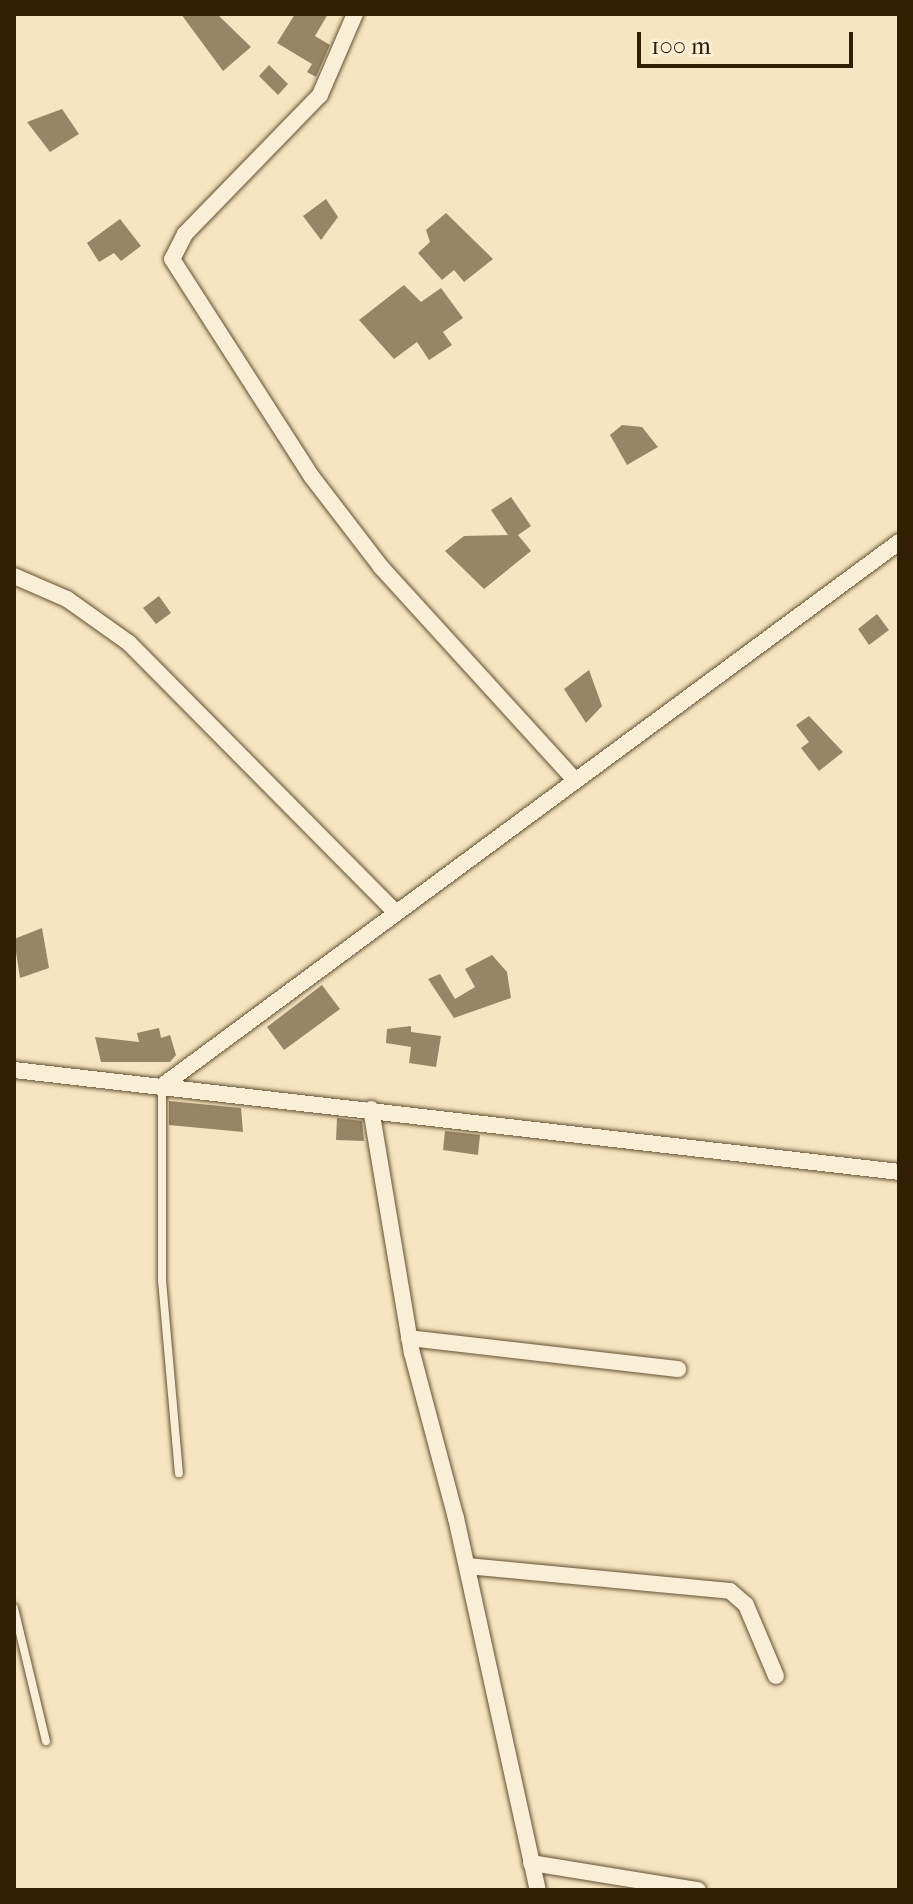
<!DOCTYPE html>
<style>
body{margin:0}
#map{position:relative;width:913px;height:1904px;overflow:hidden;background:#f6e5c0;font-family:"IM FELL French Canon",serif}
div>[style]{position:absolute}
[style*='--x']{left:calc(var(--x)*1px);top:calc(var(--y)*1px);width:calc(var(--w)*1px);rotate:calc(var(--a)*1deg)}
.building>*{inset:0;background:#978565}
.roads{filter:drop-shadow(0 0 2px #625032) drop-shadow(0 0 2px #625032)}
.lane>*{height:8px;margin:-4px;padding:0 4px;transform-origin:4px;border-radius:4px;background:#f9eed6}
.street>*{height:16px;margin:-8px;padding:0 8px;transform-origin:8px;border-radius:8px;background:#f9eed6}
span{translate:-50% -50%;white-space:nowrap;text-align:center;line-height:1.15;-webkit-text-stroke:8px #f9eed6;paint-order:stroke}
.frame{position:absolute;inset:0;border:16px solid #311e03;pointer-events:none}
.scale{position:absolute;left:637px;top:32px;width:216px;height:36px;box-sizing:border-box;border:4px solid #311e03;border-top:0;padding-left:10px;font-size:24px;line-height:28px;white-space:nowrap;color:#311e03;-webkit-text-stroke:6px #f9eed6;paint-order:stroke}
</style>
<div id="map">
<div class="building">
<div style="clip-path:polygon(181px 14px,217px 14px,251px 47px,223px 71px)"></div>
<div style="clip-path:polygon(295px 14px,328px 14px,315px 36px,330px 45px,316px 77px,307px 72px,312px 64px,277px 43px)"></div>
<div style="clip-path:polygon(269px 65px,288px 84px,278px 95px,259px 76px)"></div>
<div style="clip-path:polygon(62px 109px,79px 134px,50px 152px,27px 122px)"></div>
<div style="clip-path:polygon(326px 199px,338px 217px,321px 240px,303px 216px)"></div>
<div style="clip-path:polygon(446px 213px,493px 259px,464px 282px,454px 270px,442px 280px,418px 253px,430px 242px,426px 230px)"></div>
<div style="clip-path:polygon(120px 219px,141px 246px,121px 261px,114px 253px,99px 262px,87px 243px)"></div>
<div style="clip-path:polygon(404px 285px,421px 302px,441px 288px,463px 318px,443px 332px,452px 345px,429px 360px,417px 342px,394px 359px,359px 320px)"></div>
<div style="clip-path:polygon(622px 425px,642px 427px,658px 447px,627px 465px,610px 435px)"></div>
<div style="clip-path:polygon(511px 497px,531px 526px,518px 535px,531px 551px,484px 589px,445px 551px,464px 536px,508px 535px,491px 510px)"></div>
<div style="clip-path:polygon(159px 596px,171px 613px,156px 624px,143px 608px)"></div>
<div style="clip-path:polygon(877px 614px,889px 630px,869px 645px,858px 629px)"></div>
<div style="clip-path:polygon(589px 670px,602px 706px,586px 723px,564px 689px)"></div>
<div style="clip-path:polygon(809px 716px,843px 752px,819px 771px,801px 748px,809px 742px,796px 725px)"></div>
<div style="clip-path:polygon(42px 928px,49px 968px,20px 978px,14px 939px)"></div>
<div style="clip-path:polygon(492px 955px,507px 972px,511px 998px,454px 1018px,428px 979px,440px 974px,455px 999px,475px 987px,465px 969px)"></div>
<div style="clip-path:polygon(322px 985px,340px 1009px,284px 1050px,267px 1027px)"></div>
<div style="clip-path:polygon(411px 1026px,411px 1032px,441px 1036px,436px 1067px,409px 1063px,411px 1047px,386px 1043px,387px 1029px)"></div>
<div style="clip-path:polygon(159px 1028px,161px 1038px,170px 1035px,176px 1055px,170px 1062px,101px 1062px,95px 1037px,139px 1042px,137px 1033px)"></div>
<div style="clip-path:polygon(169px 1101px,241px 1108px,243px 1132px,169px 1125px)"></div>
<div style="clip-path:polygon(337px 1118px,362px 1121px,364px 1141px,336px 1140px)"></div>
<div style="clip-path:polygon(445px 1131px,480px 1135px,478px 1155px,443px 1150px)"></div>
</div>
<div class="roads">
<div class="lane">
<div style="--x:162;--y:1087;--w:193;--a:90"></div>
<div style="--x:162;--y:1280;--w:194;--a:85"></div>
<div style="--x:14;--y:1608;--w:137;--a:76.5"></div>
</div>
<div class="street">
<div style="--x:355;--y:14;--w:88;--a:113.4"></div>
<div style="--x:320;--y:95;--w:194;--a:134.2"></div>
<div style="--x:185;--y:234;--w:28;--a:117"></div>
<div style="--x:172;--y:259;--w:259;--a:57.3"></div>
<div style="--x:312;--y:477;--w:113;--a:52.5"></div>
<div style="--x:381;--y:567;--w:285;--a:47.7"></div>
<div style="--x:14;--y:576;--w:58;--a:23.5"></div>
<div style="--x:67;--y:599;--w:76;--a:35.4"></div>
<div style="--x:129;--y:643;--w:375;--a:45.3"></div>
<div style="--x:14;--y:1070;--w:891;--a:6.57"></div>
<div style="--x:162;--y:1086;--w:916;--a:-36.43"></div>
<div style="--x:371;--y:1109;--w:247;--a:80.5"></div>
<div style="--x:412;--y:1353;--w:171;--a:75.1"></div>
<div style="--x:456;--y:1518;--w:381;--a:77.6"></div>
<div style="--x:409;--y:1338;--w:271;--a:6.6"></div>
<div style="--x:467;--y:1566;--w:264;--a:5.4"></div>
<div style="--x:730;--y:1591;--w:21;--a:41"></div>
<div style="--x:746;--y:1605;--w:77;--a:67.1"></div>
<div style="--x:531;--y:1863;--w:169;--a:9.2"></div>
</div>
</div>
<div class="frame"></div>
<div class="scale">100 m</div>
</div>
